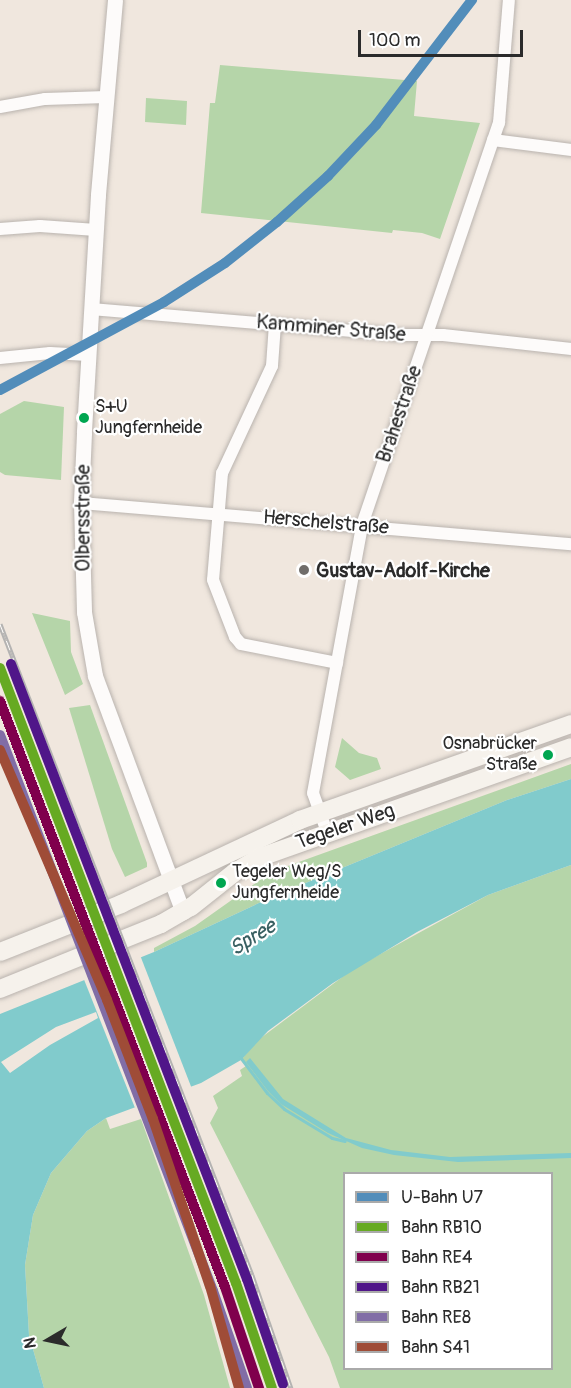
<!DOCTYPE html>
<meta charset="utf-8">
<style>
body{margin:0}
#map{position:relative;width:571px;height:1388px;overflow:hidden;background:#f0e7de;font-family:Pangolin,sans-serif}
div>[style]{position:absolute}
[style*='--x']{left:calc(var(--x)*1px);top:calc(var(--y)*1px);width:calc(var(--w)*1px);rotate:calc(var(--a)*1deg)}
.green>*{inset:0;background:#b5d5a9}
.water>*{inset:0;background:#81cbcc}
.pier>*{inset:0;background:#f0e7de}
.stream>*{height:3px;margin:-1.5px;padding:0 1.5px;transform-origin:1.5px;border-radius:1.5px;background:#81cbcc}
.roads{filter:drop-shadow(0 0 2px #b9b3ae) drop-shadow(0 0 2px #b9b3ae)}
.minor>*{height:12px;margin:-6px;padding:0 6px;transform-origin:6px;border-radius:6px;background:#fdfbfa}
.tertiary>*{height:15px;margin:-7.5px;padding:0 7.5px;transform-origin:7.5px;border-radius:7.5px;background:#fdfbfa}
.secondary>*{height:18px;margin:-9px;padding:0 9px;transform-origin:9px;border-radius:9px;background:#f6f2ec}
.rail>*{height:5px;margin-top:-2.5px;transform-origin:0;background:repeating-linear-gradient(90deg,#fff 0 9px,#b4b3b2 0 18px);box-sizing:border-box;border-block:2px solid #b4b3b2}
.rail-1>*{height:10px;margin:-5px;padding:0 5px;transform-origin:5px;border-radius:5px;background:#6a2}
.rail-2>*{height:10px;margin:-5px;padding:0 5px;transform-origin:5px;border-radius:5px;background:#80004d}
.rail-3>*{height:10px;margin:-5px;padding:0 5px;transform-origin:5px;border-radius:5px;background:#501689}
.rail-4>*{height:10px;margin:-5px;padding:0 5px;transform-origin:5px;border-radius:5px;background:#816da6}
.rail-5>*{height:10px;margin:-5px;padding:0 5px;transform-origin:5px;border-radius:5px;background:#9f4c37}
.metro-1>*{height:10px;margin:-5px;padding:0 5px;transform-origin:5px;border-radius:5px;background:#528dba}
.dots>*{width:16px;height:16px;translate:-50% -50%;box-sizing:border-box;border:3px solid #fff;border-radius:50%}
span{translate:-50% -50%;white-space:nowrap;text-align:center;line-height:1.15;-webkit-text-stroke:4.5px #fff;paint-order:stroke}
.bus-label{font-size:18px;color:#2b2b2b}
.left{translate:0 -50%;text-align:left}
.right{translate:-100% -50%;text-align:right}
.street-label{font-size:20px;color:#2b2b2b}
.poi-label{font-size:20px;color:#2b2b2b;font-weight:700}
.water-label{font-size:21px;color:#385f61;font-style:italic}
.legend{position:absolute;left:343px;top:1172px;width:210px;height:198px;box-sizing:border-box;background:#fff;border:2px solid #aaa;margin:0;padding:8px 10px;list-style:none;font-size:18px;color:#2b2b2b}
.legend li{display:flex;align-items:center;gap:12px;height:30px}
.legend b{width:30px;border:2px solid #aaa}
.north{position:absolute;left:18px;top:1310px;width:60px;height:60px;-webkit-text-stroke:4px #fff;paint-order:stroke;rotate:261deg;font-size:16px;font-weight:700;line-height:24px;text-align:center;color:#2b2b2b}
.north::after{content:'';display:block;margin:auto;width:21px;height:27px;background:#2b2b2b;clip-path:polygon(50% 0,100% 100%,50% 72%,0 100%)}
.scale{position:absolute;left:358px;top:30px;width:165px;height:27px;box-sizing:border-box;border:3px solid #2b2b2b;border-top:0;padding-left:8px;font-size:18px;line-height:21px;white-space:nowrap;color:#2b2b2b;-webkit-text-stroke:4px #fff;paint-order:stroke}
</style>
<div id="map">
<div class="green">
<div style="clip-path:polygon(220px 65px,417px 81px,414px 116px,480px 123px,440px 239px,422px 233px,393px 230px,392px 233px,201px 213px,210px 103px,215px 103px)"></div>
<div style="clip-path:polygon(146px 98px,187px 101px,186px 125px,145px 122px)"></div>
<div style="clip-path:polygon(24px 401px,64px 407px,61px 480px,5px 475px,0 472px,0 414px)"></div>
<div style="clip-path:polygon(32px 613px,70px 621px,71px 652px,83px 684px,65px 695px)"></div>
<div style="clip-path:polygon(90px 705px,147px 863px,147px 867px,125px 877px,112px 849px,69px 708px)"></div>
<div style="clip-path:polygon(342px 738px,359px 753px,377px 758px,381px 769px,350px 780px,335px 767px)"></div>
<div style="clip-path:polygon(571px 764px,571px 779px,507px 800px,274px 896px,154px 952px,154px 948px,195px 926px,271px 872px)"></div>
<div style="clip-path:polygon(evenodd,571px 865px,571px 1388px,340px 1388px,329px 1357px,210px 1123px,218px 1108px,213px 1096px,242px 1076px,240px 1070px,246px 1066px,241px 1060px,258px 1040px,353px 969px,488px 895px,571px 865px,344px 1174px,552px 1174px,552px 1368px,344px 1368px,344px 1174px)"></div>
<div style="clip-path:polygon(106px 1118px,110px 1129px,141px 1119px,204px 1295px,230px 1388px,44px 1388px,29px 1335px,25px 1265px,33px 1215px,51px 1173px,87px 1131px)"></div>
</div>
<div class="water">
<div style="clip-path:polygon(evenodd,571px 779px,571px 865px,488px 895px,417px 932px,333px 983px,268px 1031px,241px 1060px,201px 1083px,106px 1118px,87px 1131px,51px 1173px,33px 1215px,25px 1265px,29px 1335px,44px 1388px,0 1388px,0 1014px,154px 952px,274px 896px,507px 800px,571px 779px,96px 1012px,98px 1018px,50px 1045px,10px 1073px,1px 1062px,56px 1027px,96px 1012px)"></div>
<div style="clip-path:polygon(250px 1058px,283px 1099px,346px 1138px,391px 1150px,450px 1157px,571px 1153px,571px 1158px,458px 1162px,394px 1155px,362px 1148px,328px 1133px,281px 1104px,268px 1091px,246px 1062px)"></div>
</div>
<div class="pier">
<div style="clip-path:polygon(140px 955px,192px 1089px,135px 1108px,83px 977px)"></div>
</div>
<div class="stream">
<div style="--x:240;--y:1057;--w:45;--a:53.1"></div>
<div style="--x:267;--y:1093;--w:23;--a:43"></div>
<div style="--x:284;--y:1109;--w:56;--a:31.1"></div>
<div style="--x:332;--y:1138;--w:13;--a:13"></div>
</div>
<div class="roads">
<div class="minor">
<div style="--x:0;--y:107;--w:46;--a:-10.1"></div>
<div style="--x:45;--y:99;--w:61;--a:-1.9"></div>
<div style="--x:493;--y:140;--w:79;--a:7.3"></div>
<div style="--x:0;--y:229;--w:40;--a:-4.3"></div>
<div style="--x:40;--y:226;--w:56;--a:4.1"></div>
<div style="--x:91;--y:309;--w:313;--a:4.8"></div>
<div style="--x:403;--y:335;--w:40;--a:0"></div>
<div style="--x:443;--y:335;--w:129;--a:6.2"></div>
<div style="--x:275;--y:324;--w:42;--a:94.1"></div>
<div style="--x:272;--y:366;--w:118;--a:115"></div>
<div style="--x:222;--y:473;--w:107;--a:94.8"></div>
<div style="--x:213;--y:580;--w:61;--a:68.9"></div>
<div style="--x:235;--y:637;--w:9;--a:49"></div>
<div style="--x:241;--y:644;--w:98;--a:11.2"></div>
<div style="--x:0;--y:358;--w:50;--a:-5.7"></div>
<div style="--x:50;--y:353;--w:39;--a:3"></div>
<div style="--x:81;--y:503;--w:492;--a:4.8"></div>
<div style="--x:327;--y:832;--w:41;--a:-109.7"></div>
<div style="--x:313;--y:793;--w:272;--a:-79.6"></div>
<div style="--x:362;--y:525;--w:425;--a:-71.2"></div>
<div style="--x:499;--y:123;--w:123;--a:-85.4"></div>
</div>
<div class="tertiary">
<div style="--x:115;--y:0;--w:196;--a:95"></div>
<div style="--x:98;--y:195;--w:238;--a:93.4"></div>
<div style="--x:84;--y:433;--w:70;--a:92.5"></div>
<div style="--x:81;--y:503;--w:109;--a:88.4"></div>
<div style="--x:84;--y:612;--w:65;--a:80.2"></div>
<div style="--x:95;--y:676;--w:252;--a:69.6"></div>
</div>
<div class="secondary">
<div style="--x:0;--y:952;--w:130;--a:-21.6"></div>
<div style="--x:121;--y:904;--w:198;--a:-25.1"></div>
<div style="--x:300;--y:820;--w:288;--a:-19.5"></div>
<div style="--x:0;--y:989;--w:174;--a:-22"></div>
<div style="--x:161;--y:924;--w:34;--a:-30"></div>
<div style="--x:191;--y:907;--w:56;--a:-38.5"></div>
<div style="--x:235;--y:872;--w:27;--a:-31"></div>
<div style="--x:258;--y:858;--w:332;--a:-19.5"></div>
</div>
</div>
<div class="rail">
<div style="--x:0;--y:624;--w:698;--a:68.84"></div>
<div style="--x:252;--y:1275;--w:120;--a:71"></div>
</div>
<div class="rail-1">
<div style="--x:0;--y:668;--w:659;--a:69.01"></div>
<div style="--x:236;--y:1283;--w:111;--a:71.1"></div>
</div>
<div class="rail-2">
<div style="--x:0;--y:701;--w:628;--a:69"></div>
<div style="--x:225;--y:1287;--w:107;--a:71.4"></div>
</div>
<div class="rail-3">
<div style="--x:11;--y:664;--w:659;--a:69.01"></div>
<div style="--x:247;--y:1279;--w:111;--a:71.1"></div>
</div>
<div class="rail-4">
<div style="--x:0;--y:735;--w:595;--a:69.04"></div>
<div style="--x:213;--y:1291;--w:103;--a:70.7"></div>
</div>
<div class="rail-5">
<div style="--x:0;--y:750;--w:272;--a:66.8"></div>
<div style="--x:107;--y:1000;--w:128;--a:68.9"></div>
<div style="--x:153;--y:1119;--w:176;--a:71.2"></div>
<div style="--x:210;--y:1286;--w:106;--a:74.1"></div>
</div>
<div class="metro-1">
<div style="--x:0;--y:390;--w:186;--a:-28.2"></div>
<div style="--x:164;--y:302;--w:72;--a:-32.6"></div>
<div style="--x:225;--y:263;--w:66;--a:-38.3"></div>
<div style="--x:277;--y:222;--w:69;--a:-42"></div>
<div style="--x:328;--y:176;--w:70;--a:-46.7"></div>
<div style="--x:376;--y:125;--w:158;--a:-52.5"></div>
</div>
<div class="dots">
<div style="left:84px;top:418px;background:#00a651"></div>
<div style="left:304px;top:570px;background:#706d6a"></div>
<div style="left:548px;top:755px;background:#00a651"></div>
<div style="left:221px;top:883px;background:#00a651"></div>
</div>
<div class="bus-label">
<span class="left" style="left:95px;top:418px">S+U<br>Jungfernheide</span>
<span class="right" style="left:537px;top:755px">Osnabrücker<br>Straße</span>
<span class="left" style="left:232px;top:883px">Tegeler Weg/S<br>Jungfernheide</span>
</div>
<div class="street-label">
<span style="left:331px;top:328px;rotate:5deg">Kamminer Straße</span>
<span style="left:399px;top:414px;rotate:-71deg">Brahestraße</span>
<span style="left:83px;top:518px;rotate:-90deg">Olbersstraße</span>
<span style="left:326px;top:522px;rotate:5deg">Herschelstraße</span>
<span style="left:345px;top:826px;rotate:-19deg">Tegeler Weg</span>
</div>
<div class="poi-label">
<span class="left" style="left:316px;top:570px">Gustav-Adolf-Kirche</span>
</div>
<div class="water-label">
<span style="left:253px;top:938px;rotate:-32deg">Spree</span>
</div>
<ul class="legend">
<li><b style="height:8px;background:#528dba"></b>U-Bahn U7</li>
<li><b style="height:8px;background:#6a2"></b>Bahn RB10</li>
<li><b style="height:8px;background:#80004d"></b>Bahn RE4</li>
<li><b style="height:8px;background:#501689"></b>Bahn RB21</li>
<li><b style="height:8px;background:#816da6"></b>Bahn RE8</li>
<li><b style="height:8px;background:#9f4c37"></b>Bahn S41</li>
</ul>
<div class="north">N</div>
<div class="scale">100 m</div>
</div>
